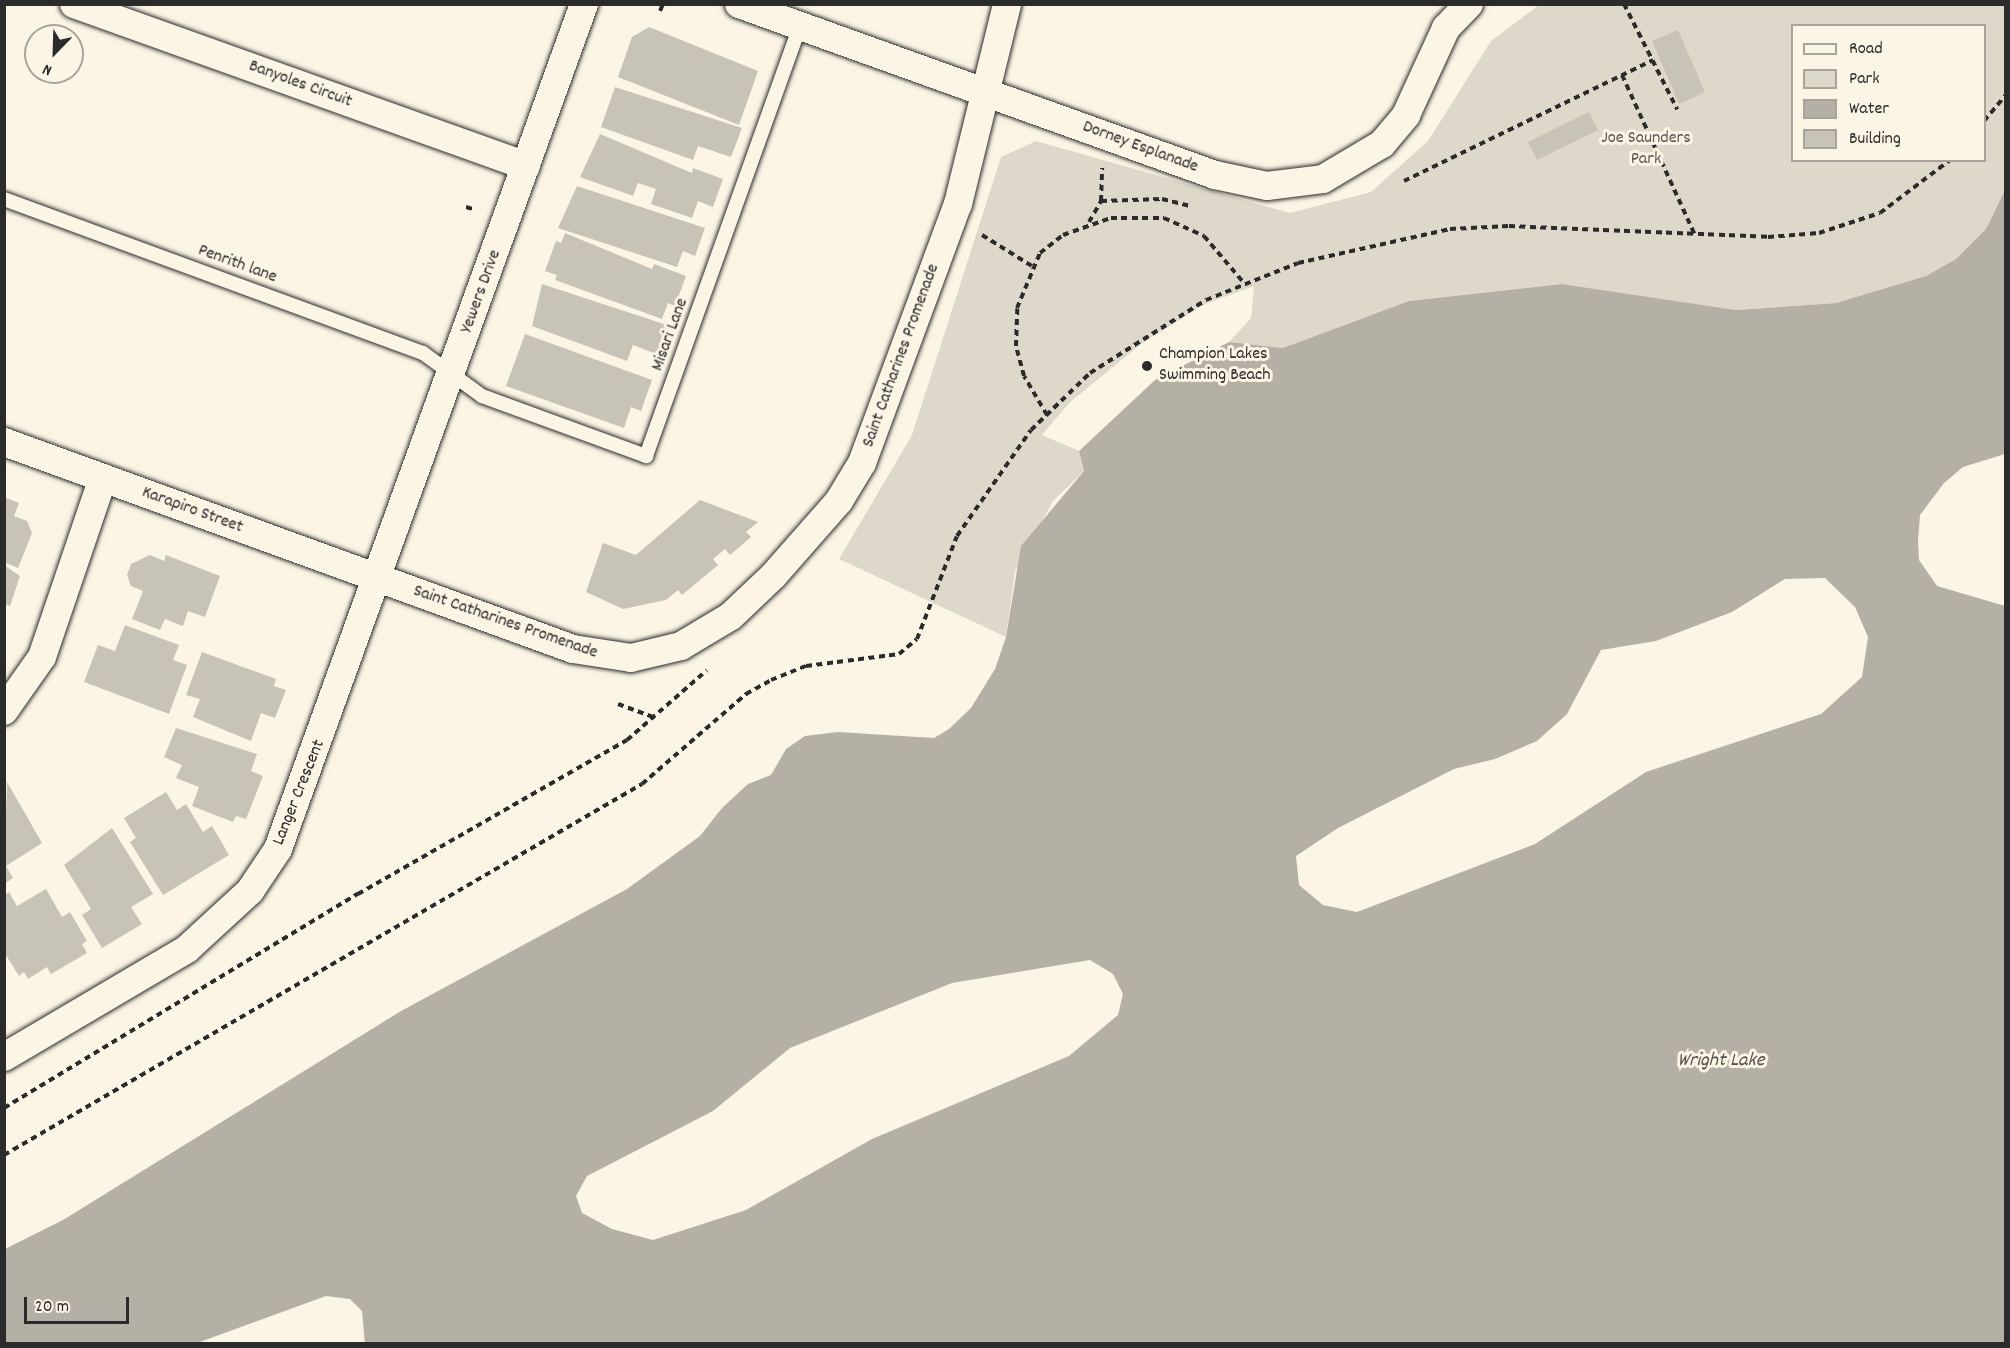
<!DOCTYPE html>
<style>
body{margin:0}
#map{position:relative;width:2010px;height:1348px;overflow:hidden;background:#fcf5e5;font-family:Dekko,sans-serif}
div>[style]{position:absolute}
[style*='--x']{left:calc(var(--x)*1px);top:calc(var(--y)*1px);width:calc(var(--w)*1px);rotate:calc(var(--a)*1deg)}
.green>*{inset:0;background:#ded8ca}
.water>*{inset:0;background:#b4b0a5}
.building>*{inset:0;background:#c8c3b7}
.path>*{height:4px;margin-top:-2px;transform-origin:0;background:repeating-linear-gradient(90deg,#2b2b2b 0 6px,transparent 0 10.5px)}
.roads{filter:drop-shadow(0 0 2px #2b2b2b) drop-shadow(0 0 2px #2b2b2b)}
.service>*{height:14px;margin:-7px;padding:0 7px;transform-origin:7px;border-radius:7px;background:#fcf5e5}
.minor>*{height:28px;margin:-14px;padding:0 14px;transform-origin:14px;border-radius:14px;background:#fcf5e5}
.dots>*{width:16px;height:16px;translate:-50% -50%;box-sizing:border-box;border:3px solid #fcf5e5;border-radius:50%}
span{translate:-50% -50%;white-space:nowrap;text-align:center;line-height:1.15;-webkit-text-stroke:6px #fcf5e5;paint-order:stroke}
.street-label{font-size:18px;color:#2b2b2b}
.park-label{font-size:18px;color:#585653}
.poi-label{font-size:18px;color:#2b2b2b}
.left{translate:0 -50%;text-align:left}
.water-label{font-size:20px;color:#545350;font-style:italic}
.frame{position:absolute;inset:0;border:6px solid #2b2b2b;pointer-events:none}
.legend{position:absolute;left:1791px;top:24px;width:195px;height:138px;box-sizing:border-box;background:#fcf5e5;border:2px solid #a8a49b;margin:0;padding:8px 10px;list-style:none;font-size:18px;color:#2b2b2b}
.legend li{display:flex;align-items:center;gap:12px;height:30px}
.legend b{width:30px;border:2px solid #a8a49b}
.north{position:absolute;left:24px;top:24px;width:60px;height:60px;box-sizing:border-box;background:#fcf5e5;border:2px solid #a8a49b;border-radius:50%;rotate:203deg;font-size:16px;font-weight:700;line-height:24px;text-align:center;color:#2b2b2b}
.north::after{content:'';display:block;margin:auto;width:21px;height:27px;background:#2b2b2b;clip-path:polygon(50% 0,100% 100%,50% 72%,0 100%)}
.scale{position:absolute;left:24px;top:1297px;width:105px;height:27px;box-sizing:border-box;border:3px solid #2b2b2b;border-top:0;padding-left:8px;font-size:18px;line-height:21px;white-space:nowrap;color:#2b2b2b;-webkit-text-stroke:4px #fcf5e5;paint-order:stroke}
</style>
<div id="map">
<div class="green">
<div style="clip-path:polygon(evenodd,1539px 5px,2005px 5px,2005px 190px,1986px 229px,1956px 259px,1926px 276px,1836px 303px,1736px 310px,1562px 284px,1409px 301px,1283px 348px,1229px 342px,1251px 318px,1254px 286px,1203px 305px,1141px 344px,1069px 403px,1042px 435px,1079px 451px,1084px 471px,1053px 501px,1015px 571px,1006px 637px,839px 559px,912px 435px,1001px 157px,1036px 141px,1290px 213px,1371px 192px,1428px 141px,1491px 41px,1539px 5px,1792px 26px,1984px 26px,1984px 160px,1792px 160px,1792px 26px)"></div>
</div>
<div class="water">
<div style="clip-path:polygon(evenodd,2005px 190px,2005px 454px,1963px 467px,1944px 483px,1920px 515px,1918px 541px,1919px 560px,1937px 586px,2005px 606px,2005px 1343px,365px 1344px,362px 1311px,350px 1299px,326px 1296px,197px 1343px,5px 1343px,5px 1249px,63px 1220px,401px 1011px,627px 889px,700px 836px,722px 808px,748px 784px,771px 775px,786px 749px,805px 736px,838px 732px,934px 738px,949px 729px,971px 708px,995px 669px,1006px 637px,1021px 546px,1084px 471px,1079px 451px,1155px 380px,1229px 342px,1283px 348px,1409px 301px,1562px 284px,1736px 310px,1836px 303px,1926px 276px,1956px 259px,1986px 229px,2005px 190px,1825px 578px,1855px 607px,1868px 637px,1862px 677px,1821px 714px,1646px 772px,1535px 844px,1357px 912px,1323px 905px,1299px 885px,1296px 856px,1338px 828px,1454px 769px,1495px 759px,1537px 741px,1567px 714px,1601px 650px,1656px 641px,1732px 612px,1785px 579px,1825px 578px,2005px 190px,1090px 960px,1113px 974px,1123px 994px,1118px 1015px,1069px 1056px,872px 1139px,746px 1210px,653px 1240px,612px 1229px,582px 1213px,576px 1196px,587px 1176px,713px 1111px,790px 1048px,952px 983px,1090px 960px)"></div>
</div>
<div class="building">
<div style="clip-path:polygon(649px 27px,758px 71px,739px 125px,618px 77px,632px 37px)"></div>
<div style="clip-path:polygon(1678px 30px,1705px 92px,1679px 104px,1652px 41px)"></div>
<div style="clip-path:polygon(615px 87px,742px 128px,731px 157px,698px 146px,693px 160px,601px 127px)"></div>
<div style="clip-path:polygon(1589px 112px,1598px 130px,1537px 160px,1528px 142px)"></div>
<div style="clip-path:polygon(600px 134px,692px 173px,693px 168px,723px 179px,713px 207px,698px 201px,692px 218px,651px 204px,656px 189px,638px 183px,633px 196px,580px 177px)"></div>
<div style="clip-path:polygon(577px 186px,705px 228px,695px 256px,683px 251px,677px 267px,558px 228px)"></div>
<div style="clip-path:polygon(565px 233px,652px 269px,654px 264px,686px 276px,675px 306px,668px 303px,662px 319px,555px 280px,557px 275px,545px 271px,556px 241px,561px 243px)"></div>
<div style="clip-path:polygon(542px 284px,670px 326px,659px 355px,633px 345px,627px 361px,532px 326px)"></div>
<div style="clip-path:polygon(525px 334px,652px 380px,641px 411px,631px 407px,624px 428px,506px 386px)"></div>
<div style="clip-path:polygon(4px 497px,19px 503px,14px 516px,27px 521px,32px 533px,18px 568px,4px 562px)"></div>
<div style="clip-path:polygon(700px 500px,758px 522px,746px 532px,751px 537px,730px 555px,725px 549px,713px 559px,718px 565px,682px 595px,678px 590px,666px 600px,623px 609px,586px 592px,603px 543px,636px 555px)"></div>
<div style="clip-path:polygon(150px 555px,164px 561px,166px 555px,220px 576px,205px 617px,188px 611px,183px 626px,165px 619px,160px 630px,132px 619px,143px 591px,131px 586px,127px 575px,131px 564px)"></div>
<div style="clip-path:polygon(4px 565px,20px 576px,10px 606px,4px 604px)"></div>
<div style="clip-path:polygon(125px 625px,179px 645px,173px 660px,187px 665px,169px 714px,84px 682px,98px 645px,115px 651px)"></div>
<div style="clip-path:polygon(202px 652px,276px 679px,274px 686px,286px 690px,275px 718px,261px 713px,251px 741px,193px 717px,200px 699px,186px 695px)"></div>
<div style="clip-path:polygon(176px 728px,257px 754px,251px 771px,263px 776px,246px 819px,236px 816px,233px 822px,192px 806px,199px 787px,176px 778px,182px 765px,164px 757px)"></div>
<div style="clip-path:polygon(7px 782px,42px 843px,6px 866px,13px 878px,4px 884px)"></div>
<div style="clip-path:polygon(166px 792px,177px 810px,186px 804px,203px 832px,212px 826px,229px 855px,163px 895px,130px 842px,136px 838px,124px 818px)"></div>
<div style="clip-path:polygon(112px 828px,153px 894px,131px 907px,142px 924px,102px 948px,82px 915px,91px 909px,64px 865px)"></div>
<div style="clip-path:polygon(46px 889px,62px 917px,70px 912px,87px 941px,82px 944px,87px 953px,51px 974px,47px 967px,28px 979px,24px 972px,19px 976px,4px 952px,4px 895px,9px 892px,17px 906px)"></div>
</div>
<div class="path">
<div style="--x:1624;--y:4;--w:118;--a:63.2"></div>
<div style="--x:660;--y:11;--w:8;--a:-67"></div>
<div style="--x:1622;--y:75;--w:176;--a:65.5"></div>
<div style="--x:1984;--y:121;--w:34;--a:-50"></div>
<div style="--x:1404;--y:181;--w:277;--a:-25.9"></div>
<div style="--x:1101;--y:201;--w:33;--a:-88"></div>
<div style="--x:466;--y:207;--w:10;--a:17"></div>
<div style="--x:1089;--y:222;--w:24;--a:-60"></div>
<div style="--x:1101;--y:201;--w:61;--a:-1.9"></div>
<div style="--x:1162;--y:199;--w:29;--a:14"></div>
<div style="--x:982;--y:235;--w:59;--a:31.8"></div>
<div style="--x:1047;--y:415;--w:45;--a:-120.5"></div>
<div style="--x:1024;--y:376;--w:31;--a:-105"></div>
<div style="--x:1016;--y:346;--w:38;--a:-88"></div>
<div style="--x:1017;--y:308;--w:60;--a:-67.3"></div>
<div style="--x:1040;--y:253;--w:29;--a:-38"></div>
<div style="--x:1063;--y:235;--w:51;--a:-19.5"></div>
<div style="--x:1111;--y:218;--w:53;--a:0"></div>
<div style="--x:1164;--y:218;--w:44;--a:24.2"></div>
<div style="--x:1204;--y:236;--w:62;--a:49.6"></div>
<div style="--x:618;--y:704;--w:40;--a:20.2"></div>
<div style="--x:4;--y:1108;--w:414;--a:-31.2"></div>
<div style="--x:358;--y:894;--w:310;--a:-29.8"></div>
<div style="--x:627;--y:740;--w:106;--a:-41.2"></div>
<div style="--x:4;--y:1155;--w:738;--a:-30.18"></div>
<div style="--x:642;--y:784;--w:138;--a:-40.9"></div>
<div style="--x:746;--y:694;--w:29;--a:-29"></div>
<div style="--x:771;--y:680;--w:38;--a:-22"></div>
<div style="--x:806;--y:666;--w:94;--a:-7.4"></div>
<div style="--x:899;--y:654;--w:23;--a:-40"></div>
<div style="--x:917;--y:639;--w:110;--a:-68.8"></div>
<div style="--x:957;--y:536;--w:129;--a:-55.1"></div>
<div style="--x:1031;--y:430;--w:82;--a:-44"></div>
<div style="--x:1090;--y:373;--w:137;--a:-32.2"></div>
<div style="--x:1206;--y:300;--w:99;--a:-21.9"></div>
<div style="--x:1298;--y:263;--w:156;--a:-12.6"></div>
<div style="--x:1450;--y:229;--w:59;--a:-2.9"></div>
<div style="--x:1509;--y:226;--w:259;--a:2.4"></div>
<div style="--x:1768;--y:237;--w:51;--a:-4.5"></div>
<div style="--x:1819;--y:233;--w:64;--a:-18.2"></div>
<div style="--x:1880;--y:213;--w:88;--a:-37.1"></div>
</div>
<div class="roads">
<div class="service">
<div style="--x:4;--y:199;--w:446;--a:20.2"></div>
<div style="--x:423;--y:353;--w:73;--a:36.1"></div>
<div style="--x:482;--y:396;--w:175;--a:20.1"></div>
<div style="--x:646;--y:456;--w:457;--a:-70.3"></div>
</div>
<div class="minor">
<div style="--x:74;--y:4;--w:480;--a:19.7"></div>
<div style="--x:739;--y:4;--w:506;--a:19.76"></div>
<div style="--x:1215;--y:175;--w:53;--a:11.9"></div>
<div style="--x:1267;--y:186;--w:56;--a:-7.1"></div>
<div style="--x:1323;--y:179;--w:69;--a:-30.7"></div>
<div style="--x:1382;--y:144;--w:38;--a:-50"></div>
<div style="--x:1406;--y:115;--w:96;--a:-65.3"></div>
<div style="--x:1446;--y:28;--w:33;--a:-46"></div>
<div style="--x:4;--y:442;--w:605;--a:19.99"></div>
<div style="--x:573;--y:649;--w:59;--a:8.8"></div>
<div style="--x:631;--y:658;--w:51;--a:-13.5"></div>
<div style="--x:681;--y:646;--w:58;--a:-31"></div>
<div style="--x:731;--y:616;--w:59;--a:-43.6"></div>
<div style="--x:774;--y:575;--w:98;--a:-48.7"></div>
<div style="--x:839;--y:501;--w:44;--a:-58.8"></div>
<div style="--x:862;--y:463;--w:276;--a:-69.7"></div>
<div style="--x:958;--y:204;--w:206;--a:-76.2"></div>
<div style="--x:4;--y:711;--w:66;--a:-54.9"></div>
<div style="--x:42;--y:657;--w:189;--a:-71.2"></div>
<div style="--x:4;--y:1057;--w:212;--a:-30.5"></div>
<div style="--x:187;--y:949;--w:86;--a:-42.6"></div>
<div style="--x:250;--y:891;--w:50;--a:-56.3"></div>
<div style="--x:278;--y:849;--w:899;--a:-70.09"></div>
</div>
</div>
<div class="dots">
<div style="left:1147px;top:366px;background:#2b2b2b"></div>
</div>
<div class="street-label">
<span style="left:300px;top:85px;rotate:20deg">Banyoles Circuit</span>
<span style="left:1140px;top:148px;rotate:20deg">Dorney Esplanade</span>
<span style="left:237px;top:265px;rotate:20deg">Penrith lane</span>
<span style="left:482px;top:292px;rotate:-70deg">Yewers Drive</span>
<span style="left:671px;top:335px;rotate:-70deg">Misari Lane</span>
<span style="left:902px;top:356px;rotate:-70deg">Saint Catharines Promenade</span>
<span style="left:192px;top:511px;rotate:20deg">Karapiro Street</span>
<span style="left:505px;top:623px;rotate:19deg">Saint Catharines Promenade</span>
<span style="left:300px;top:793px;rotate:-68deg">Langer Crescent</span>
</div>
<div class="park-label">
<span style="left:1646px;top:150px">Joe Saunders<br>Park</span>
</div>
<div class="poi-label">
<span class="left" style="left:1159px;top:366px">Champion Lakes<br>Swimming Beach</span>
</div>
<div class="water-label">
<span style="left:1721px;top:1061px">Wright Lake</span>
</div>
<div class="frame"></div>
<ul class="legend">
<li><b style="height:8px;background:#fcf5e5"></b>Road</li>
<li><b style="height:16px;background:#ded8ca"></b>Park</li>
<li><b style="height:16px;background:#b4b0a5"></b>Water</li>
<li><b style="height:16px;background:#c8c3b7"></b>Building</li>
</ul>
<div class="north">N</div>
<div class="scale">20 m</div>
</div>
